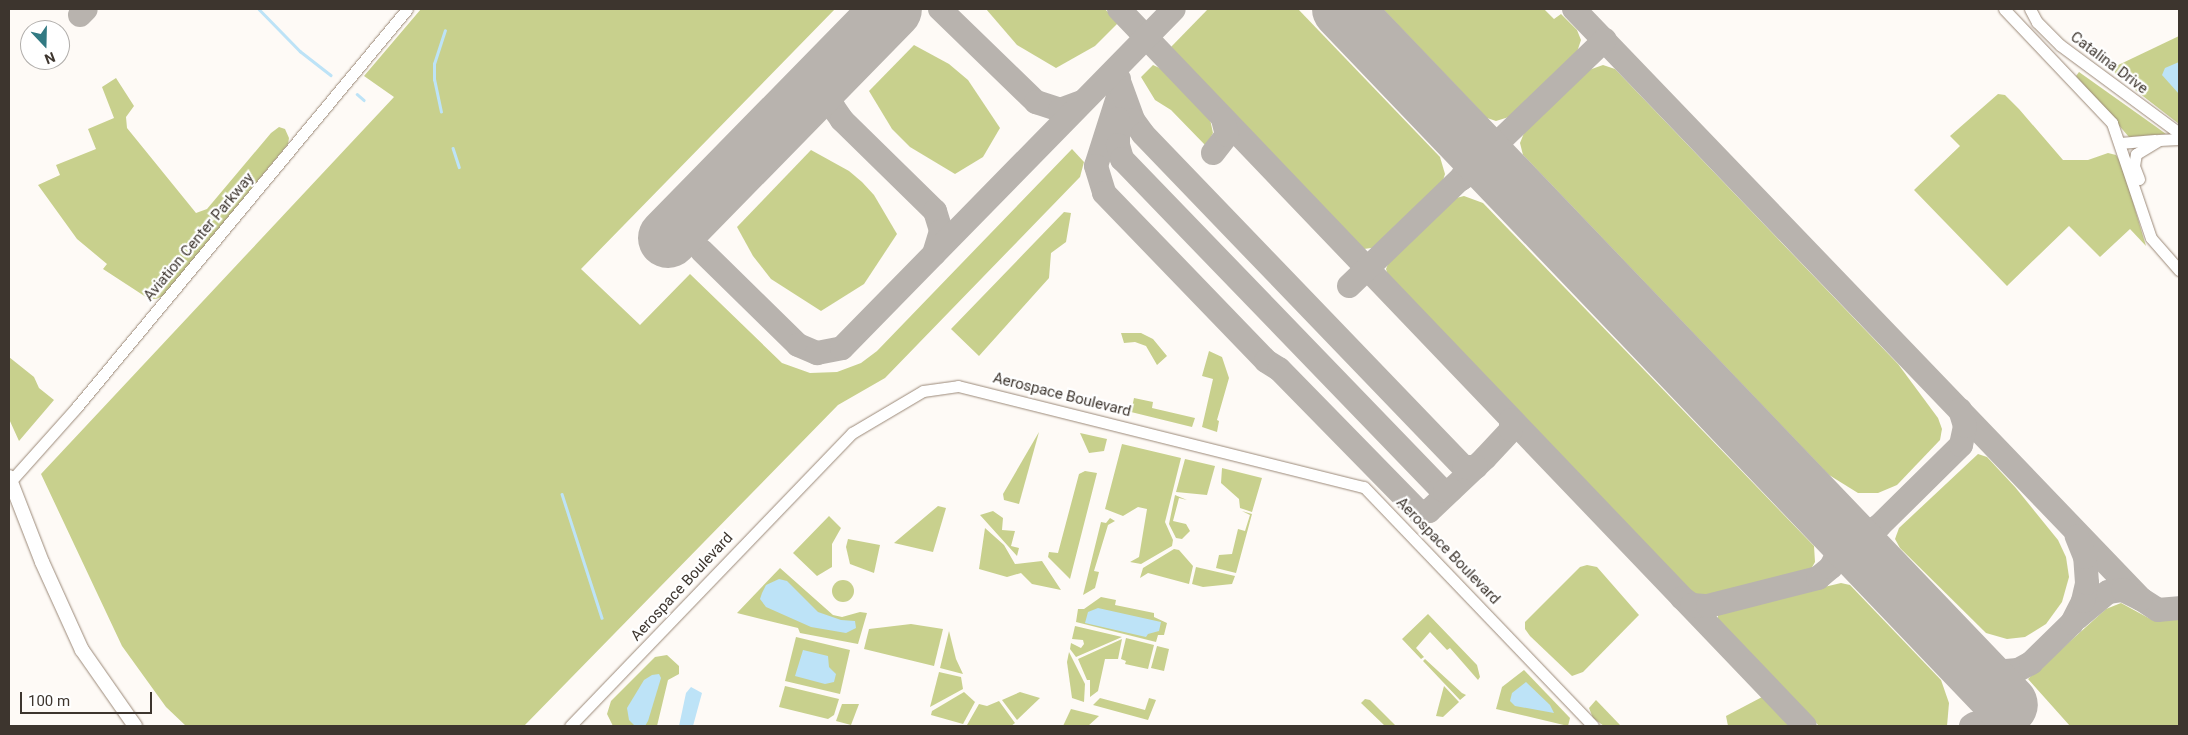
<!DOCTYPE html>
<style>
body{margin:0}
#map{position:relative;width:2188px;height:735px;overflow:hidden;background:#fefaf6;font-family:Roboto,sans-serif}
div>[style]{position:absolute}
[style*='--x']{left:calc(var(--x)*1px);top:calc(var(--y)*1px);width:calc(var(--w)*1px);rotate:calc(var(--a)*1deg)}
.green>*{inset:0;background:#c8d08d}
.round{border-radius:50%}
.water>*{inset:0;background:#bde3f7}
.stream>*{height:2.5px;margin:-1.25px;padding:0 1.25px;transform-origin:1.25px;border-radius:1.25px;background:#bde3f7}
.taxiway>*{height:24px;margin:-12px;padding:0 12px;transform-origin:12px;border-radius:12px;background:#b8b3ae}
.runway>*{height:60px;margin:-30px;padding:0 30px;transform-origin:30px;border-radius:30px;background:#b8b3ae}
.roads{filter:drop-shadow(0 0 1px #9b8978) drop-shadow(0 0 1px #9b8978)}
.minor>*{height:11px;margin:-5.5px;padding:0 5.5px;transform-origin:5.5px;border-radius:5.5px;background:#fff}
.major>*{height:14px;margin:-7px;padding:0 7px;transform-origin:7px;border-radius:7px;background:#fff}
span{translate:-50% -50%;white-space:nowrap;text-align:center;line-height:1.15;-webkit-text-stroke:4.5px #fff;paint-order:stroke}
.street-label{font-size:15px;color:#3d352e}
.frame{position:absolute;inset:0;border:10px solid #3d352e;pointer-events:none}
.north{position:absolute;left:20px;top:20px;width:50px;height:50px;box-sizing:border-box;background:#fff;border:1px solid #b1aeab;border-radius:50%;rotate:159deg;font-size:14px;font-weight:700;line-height:20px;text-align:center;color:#3d352e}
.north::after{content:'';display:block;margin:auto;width:18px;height:22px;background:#327a83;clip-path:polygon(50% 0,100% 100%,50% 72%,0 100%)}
.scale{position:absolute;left:20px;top:692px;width:132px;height:22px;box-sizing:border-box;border:2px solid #3d352e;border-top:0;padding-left:6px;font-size:15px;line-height:18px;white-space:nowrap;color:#3d352e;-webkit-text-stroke:4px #fff;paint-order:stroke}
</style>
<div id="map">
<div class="green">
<div style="clip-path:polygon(421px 9px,835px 9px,581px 269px,640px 325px,690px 274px,782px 363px,810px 373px,837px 372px,861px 363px,877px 351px,1072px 149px,1084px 162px,1080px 177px,885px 378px,838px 405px,524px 726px,186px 726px,166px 707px,122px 646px,41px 474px,394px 97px,364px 76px)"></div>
<div style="clip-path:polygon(986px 9px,1105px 9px,1118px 23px,1095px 46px,1056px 68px,1017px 45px)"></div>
<div style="clip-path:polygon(1208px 9px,1298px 9px,1440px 157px,1445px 174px,1441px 187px,1378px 247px,1364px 249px,1353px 243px,1172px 55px,1169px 49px)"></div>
<div style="clip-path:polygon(1383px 9px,1544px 9px,1554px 19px,1561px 14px,1577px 30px,1581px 40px,1576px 55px,1512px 116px,1496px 121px,1487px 118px)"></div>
<div style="clip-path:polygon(2179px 36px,2179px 124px,2117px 76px,2112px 68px)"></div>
<div style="clip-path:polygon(914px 45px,949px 64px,968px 80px,1000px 128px,983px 157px,955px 174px,910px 147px,892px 129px,869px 91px)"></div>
<div style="clip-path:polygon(1153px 65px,1164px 70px,1210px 119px,1213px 133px,1206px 146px,1171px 110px,1155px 100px,1141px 77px)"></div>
<div style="clip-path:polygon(1603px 65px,1615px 69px,1898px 364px,1938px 418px,1942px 429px,1940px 440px,1897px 485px,1878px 493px,1858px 493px,1829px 475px,1523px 155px,1520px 143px,1524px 133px,1589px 70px)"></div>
<div style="clip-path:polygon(2079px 72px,2155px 126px,2166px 134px,2129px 137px,2076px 76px)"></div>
<div style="clip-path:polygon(116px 78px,134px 106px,126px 117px,127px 128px,196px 213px,207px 209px,271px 133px,279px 127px,285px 129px,289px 138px,288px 144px,163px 296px,156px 299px,149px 299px,103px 269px,107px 264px,77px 239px,38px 185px,60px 175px,56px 165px,96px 149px,88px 129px,114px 118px,102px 87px)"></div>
<div style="clip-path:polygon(1998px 94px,2005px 95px,2019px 109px,2063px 160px,2088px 160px,2108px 153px,2116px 155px,2122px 165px,2146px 246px,2130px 229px,2100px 257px,2069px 226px,2007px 286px,1914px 190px,1960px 146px,1950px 136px)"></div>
<div style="clip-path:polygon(811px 150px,849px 171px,862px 182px,874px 195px,897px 234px,864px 284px,821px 311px,771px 279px,753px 256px,737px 227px)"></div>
<div style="clip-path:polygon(1464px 196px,1483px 203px,1814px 546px,1815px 562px,1810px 571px,1706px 598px,1691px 595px,1390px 282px,1386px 269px,1390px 259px,1452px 199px)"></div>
<div style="clip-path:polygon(1064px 212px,1071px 213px,1066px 242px,1051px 253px,1049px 278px,979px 356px,951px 329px)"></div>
<div style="clip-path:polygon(1121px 333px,1141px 333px,1153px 339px,1167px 356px,1157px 365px,1146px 346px,1135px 342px,1124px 343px)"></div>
<div style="clip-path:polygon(1209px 351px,1222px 357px,1229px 378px,1217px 420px,1219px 421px,1217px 432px,1202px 427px,1213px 379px,1202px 376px)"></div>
<div style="clip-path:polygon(9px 357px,34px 377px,39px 388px,54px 400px,19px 441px,9px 419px)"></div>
<div style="clip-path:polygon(1134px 398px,1153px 402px,1152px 408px,1195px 418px,1192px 427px,1131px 412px)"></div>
<div style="clip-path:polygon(1039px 432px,1019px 504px,1004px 500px,1003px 494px)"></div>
<div style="clip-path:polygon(1080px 433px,1107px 439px,1104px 451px,1089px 453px)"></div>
<div style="clip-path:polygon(1122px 444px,1181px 458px,1165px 522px,1173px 540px,1172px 546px,1141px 564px,1130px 562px,1139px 557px,1147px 509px,1138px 507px,1123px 516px,1105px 509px)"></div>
<div style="clip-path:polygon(1978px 454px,1987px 457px,2015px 487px,2058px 540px,2066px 557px,2069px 577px,2062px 602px,2046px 624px,2025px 637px,2007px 639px,1986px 633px,1900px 548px,1895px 539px,1899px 528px)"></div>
<div style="clip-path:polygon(1185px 459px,1215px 466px,1207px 495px,1176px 492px)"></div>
<div style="clip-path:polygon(1222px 468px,1262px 478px,1252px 512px,1240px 508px,1239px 499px,1221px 483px)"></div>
<div style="clip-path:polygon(1085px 471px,1097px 473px,1070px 579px,1048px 557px,1049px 552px,1058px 553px,1079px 474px)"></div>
<div style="clip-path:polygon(1175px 495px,1187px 500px,1179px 498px,1173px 521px,1186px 524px,1190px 531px,1182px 539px,1176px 538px,1169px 524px)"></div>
<div style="clip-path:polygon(938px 506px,946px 508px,933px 552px,894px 543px)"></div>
<div style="clip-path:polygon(993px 511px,1003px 518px,1002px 530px,1015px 531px,1011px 546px,1019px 548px,1017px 556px,980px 515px)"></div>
<div style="clip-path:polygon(1242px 511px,1252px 514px,1236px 573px,1216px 568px,1219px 555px,1232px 554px,1238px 529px,1245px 531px,1250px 515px)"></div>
<div style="clip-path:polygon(829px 516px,841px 528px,832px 544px,832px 567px,817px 576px,793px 553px)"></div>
<div style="clip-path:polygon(1110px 518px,1115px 521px,1108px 525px,1094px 571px,1099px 572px,1095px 588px,1083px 595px,1101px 522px,1106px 523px)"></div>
<div style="clip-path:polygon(985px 528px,1004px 545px,1015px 564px,1042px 561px,1061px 590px,1032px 584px,1021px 573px,1007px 577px,979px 569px)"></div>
<div style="clip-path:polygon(848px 539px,880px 545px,874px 573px,850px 564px,846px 547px)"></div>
<div style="clip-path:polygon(1174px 549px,1179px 550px,1193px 566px,1189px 584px,1148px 573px,1140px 578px,1143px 568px)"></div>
<div style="clip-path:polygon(1587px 565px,1597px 567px,1639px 615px,1583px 672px,1572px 676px,1530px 636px,1525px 629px,1525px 622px,1580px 567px)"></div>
<div style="clip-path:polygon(1196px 567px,1235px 576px,1232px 584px,1203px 587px,1192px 584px)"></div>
<div style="clip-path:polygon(780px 568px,833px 615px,842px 617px,860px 612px,867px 613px,858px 644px,800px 633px,798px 628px,737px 613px)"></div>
<div class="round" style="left:832px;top:580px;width:22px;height:22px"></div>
<div style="clip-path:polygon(1841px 583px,1850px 585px,1941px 680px,1949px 703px,1947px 726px,1819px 726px,1718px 623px,1718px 615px,1724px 611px)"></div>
<div style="clip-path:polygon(1101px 597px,1116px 600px,1115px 605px,1154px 613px,1154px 617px,1167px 623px,1164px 635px,1158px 635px,1156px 642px,1076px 622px,1078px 609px,1084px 609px)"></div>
<div style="clip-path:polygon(2121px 603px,2154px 621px,2179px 619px,2179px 726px,2070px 726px,2028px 679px,2106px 609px)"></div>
<div style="clip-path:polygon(1428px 614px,1477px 665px,1480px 677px,1478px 680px,1450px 648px,1447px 650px,1430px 632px,1416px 648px,1424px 657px,1421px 659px,1402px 639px)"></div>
<div style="clip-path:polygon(911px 624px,943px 629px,934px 666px,864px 649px,869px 629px)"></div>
<div style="clip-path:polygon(1075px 626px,1122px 637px,1076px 657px,1070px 649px,1071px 643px,1081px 648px,1084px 644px,1083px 640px,1072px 639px)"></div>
<div style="clip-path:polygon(949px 631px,956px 659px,963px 674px,940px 668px)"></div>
<div style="clip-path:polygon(796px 637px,850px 650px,840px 694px,785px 681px)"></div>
<div style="clip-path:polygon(1126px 638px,1154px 645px,1148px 669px,1125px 664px,1126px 661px,1121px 659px)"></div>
<div style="clip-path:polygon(1122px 639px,1118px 659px,1105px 659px,1098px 691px,1090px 697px,1090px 680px,1087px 680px,1078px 659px)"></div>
<div style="clip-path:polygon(1157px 646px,1169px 649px,1164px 671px,1151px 668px)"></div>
<div style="clip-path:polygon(1069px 652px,1085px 684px,1084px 702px,1072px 698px,1067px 662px)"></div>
<div style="clip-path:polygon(667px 655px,679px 666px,679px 674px,668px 680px,657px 726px,613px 726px,607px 714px,611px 701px,655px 657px)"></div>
<div style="clip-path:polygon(1425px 659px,1462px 693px,1466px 695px,1460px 700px,1423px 661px)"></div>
<div style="clip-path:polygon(1524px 670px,1570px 718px,1568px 726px,1496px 709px,1502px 687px)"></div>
<div style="clip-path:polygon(939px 672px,961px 677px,963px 689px,930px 707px)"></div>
<div style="clip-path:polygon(785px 686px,839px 699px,834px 715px,828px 719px,779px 707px)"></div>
<div style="clip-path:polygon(1444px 686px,1459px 702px,1443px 717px,1436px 716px)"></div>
<div style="clip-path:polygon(964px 692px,975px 702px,963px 724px,931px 715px,932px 711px)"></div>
<div style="clip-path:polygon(1020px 692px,1040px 698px,1017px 720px,1002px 700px)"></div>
<div style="clip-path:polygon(1764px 696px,1789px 726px,1728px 726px,1726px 716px)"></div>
<div style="clip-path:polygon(1100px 698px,1145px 710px,1149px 698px,1156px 700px,1148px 720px,1093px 705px)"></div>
<div style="clip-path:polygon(1365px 699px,1370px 700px,1396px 726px,1385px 726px,1361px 703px)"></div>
<div style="clip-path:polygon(1596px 700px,1621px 726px,1604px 726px,1593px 718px,1589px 708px)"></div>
<div style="clip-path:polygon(999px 701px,1015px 723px,1011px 726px,967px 725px,979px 704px,987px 706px)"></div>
<div style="clip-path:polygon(842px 704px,859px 704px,851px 725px,836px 721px)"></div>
<div style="clip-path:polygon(1071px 709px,1099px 716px,1088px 726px,1063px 726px)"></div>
</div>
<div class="water">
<div style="clip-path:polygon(2179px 62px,2179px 94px,2162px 75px,2165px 68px)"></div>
<div style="clip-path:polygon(779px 579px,787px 581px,818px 612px,841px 620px,855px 621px,856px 628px,846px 633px,811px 627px,766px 607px,760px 599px,762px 593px,766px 585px)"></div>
<div style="clip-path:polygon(1098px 608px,1161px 622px,1159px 631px,1148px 634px,1146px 637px,1085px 623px,1088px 612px)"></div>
<div style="clip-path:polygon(803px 650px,828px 656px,829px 667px,836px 674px,834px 682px,825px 684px,795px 676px)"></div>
<div style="clip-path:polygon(652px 675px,659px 674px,661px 678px,648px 721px,645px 726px,635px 726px,629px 720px,627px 708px,644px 680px)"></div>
<div style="clip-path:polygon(1526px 682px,1550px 705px,1554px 713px,1515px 706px,1510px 701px,1512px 693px)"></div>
<div style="clip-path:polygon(691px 687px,702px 693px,693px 726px,679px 726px,686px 693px)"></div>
</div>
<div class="stream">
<div style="--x:259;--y:9;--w:59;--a:45.7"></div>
<div style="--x:300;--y:51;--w:39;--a:38"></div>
<div style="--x:357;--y:94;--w:9;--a:41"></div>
<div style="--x:441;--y:112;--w:33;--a:-102"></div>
<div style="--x:434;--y:80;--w:16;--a:-90"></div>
<div style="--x:434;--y:64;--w:35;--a:-72"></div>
<div style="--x:453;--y:148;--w:20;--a:72"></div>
<div style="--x:562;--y:494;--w:130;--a:72.1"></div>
</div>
<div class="taxiway">
<div style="--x:940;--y:9;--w:134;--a:44.1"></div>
<div style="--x:1036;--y:102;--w:25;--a:18"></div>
<div style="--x:1060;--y:110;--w:23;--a:-20"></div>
<div style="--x:1119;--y:9;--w:992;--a:46.27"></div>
<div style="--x:1574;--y:9;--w:818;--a:46.14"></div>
<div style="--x:2141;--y:599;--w:20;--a:33"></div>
<div style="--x:2158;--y:610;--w:21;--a:-5"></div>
<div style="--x:80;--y:15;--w:8;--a:-45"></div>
<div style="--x:850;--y:52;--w:32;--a:125"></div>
<div style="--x:832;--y:78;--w:16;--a:97"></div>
<div style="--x:830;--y:94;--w:13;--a:77"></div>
<div style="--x:833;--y:107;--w:16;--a:55"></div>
<div style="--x:842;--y:120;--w:130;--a:44.4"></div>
<div style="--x:935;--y:211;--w:21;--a:73"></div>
<div style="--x:941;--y:231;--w:24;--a:107"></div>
<div style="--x:1119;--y:79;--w:18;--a:93"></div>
<div style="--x:1118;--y:97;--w:72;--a:107.7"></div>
<div style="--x:1096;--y:166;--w:28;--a:73"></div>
<div style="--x:1104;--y:193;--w:233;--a:46"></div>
<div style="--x:1266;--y:361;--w:15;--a:32"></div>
<div style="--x:1279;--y:369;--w:200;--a:45.6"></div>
<div style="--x:1419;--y:512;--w:10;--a:-6"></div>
<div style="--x:1429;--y:511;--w:77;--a:-43.4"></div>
<div style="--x:1485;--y:458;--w:38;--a:-47"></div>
<div style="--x:1511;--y:430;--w:10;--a:-90"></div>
<div style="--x:1120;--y:84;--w:38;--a:70"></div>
<div style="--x:1133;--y:120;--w:17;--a:54"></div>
<div style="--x:1143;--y:134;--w:463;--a:46.1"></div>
<div style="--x:1464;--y:467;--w:12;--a:0"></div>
<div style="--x:1118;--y:119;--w:26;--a:90"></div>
<div style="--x:1118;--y:145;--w:15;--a:74"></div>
<div style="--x:1122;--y:159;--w:458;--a:46"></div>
<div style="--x:1440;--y:488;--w:6;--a:31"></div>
<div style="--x:1445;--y:491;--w:6;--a:-9"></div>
<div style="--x:1455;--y:126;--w:32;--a:64"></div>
<div style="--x:1469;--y:155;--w:13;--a:99"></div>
<div style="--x:1467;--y:168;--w:13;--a:119"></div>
<div style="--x:1213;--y:153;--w:23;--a:-52"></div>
<div style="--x:1227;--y:135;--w:16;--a:-104"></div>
<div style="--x:1461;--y:179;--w:12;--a:-31"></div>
<div style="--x:1471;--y:173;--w:15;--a:-4"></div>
<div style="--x:1486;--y:172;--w:34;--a:30"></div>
<div style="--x:702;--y:251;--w:134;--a:44.4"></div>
<div style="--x:798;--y:345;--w:21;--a:23"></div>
<div style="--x:817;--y:353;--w:25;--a:-11"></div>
<div style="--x:842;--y:348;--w:474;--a:-45.6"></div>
<div style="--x:1349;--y:286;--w:355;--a:-43.9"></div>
<div style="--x:1832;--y:520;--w:26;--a:29"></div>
<div style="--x:1855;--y:533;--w:14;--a:-4"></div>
<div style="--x:1869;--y:532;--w:12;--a:-31"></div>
<div style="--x:1879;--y:526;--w:115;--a:-44.6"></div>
<div style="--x:1961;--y:445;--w:19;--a:-78"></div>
<div style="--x:1965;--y:426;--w:17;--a:-107"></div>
<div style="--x:1682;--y:598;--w:12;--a:35"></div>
<div style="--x:1692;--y:605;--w:16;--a:4"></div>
<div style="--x:1708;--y:606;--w:114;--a:-14.3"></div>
<div style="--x:1818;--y:578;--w:17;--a:-40"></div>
<div style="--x:1831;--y:567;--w:18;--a:-63"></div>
<div style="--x:1839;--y:551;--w:11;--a:-85"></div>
<div style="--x:1840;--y:540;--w:22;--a:-112"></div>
<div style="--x:2077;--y:618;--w:40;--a:-40"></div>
<div style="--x:2108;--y:592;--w:15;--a:-8"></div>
<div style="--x:2123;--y:590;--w:20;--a:27"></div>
<div style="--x:1969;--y:663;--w:27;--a:20"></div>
<div style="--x:1994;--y:672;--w:24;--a:-5"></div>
<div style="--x:2018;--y:670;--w:15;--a:-28"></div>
<div style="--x:2031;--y:663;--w:57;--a:-44.3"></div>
<div style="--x:2072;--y:623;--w:25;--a:-63"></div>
<div style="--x:2083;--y:601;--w:18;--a:-77"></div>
<div style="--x:2087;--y:583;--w:26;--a:-94"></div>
<div style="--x:2085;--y:557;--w:22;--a:-112"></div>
<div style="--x:1971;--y:726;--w:4;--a:-34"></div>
</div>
<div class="runway">
<div style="--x:1342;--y:9;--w:963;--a:46.26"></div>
<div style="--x:668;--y:238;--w:320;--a:-45.6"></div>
</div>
<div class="roads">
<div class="minor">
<div style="--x:2004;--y:9;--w:157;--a:46.5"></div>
<div style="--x:2112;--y:123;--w:121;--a:71.3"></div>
<div style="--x:2151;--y:238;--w:43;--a:48.8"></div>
<div style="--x:2030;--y:9;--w:15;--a:62"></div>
<div style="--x:2037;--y:22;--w:33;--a:45"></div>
<div style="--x:2060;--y:45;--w:148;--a:36.5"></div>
<div style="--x:2120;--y:143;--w:35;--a:-5"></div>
<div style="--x:2139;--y:179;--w:14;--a:-111"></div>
<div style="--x:2134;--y:166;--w:12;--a:-81"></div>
<div style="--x:2136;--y:154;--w:27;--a:-31"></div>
<div style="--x:2159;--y:140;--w:20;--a:-3"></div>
<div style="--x:9;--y:483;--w:101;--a:-48.2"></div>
<div style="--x:76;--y:408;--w:518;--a:-50.32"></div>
<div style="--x:570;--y:726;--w:407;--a:-46.1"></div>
<div style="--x:852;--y:433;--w:82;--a:-30.6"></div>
<div style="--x:923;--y:391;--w:35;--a:-8"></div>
<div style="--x:958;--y:386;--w:418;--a:14"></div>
<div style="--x:1364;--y:487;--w:331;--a:46.2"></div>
</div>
<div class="major">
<div style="--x:9;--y:477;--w:91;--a:68.8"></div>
<div style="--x:42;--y:562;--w:97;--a:65.6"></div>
<div style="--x:82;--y:650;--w:93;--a:55.1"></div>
</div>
</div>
<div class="street-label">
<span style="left:2109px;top:63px;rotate:37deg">Catalina Drive</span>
<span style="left:199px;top:237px;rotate:-50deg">Aviation Center Parkway</span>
<span style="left:1062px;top:395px;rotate:14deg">Aerospace Boulevard</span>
<span style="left:1448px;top:551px;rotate:46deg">Aerospace Boulevard</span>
<span style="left:682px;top:587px;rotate:-47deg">Aerospace Boulevard</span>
</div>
<div class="frame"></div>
<div class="north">N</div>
<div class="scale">100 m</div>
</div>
